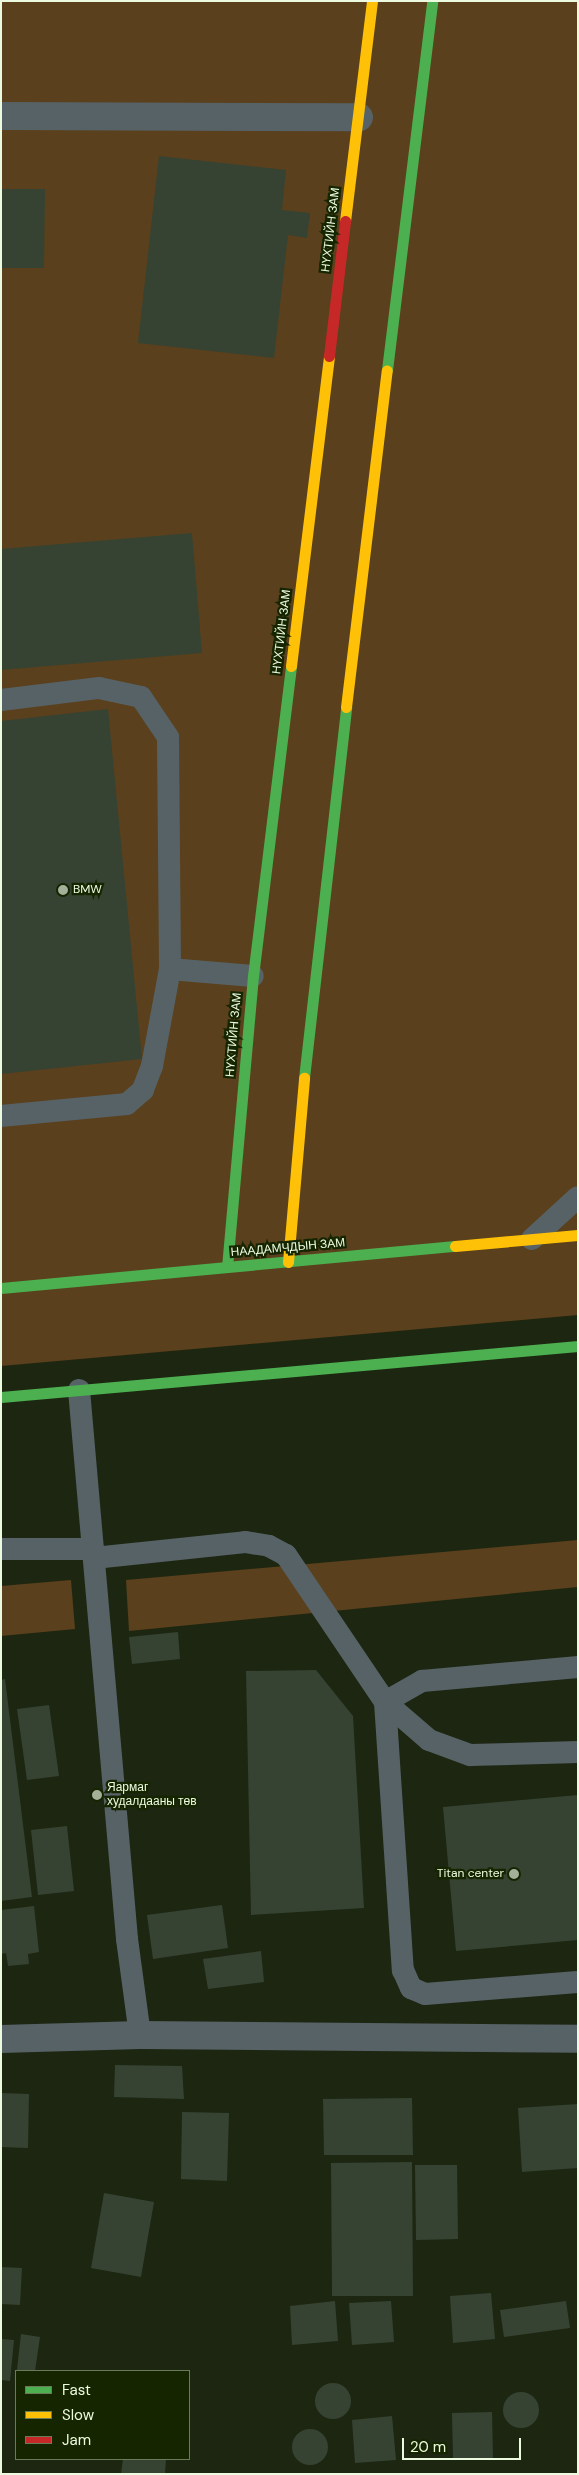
<!DOCTYPE html>
<meta charset="utf-8">
<style>
body{margin:0}
#map{position:relative;width:579px;height:2475px;overflow:hidden;background:#1d2611;font-family:"DM Sans",sans-serif}
div>[style]{position:absolute}
[style*='--x']{left:calc(var(--x)*1px);top:calc(var(--y)*1px);width:calc(var(--w)*1px);rotate:calc(var(--a)*1deg)}
.green>*{inset:0;background:#5a401c}
.building>*{inset:0;background:#364332}
.round{border-radius:50%}
.lane>*{height:22px;margin:-11px;padding:0 11px;transform-origin:11px;border-radius:11px;background:#576267}
.street>*{height:28px;margin:-14px;padding:0 14px;transform-origin:14px;border-radius:14px;background:#576267}
.fast>*{height:11px;margin:-5.5px;padding:0 5.5px;transform-origin:5.5px;border-radius:5.5px;background:#4caf50}
.slow>*{height:11px;margin:-5.5px;padding:0 5.5px;transform-origin:5.5px;border-radius:5.5px;background:#ffc107}
.jam>*{height:11px;margin:-5.5px;padding:0 5.5px;transform-origin:5.5px;border-radius:5.5px;background:#c62828}
.dots>*{width:14px;height:14px;translate:-50% -50%;box-sizing:border-box;border:2px solid #152500;border-radius:50%}
span{translate:-50% -50%;white-space:nowrap;text-align:center;line-height:1.15;-webkit-text-stroke:4.5px #152500;paint-order:stroke}
.street-label{font-size:12px;color:#ecfbdf}
.poi-label{font-size:12px;color:#ecfbdf}
.left{translate:0 -50%;text-align:left}
.right{translate:-100% -50%;text-align:right}
.frame{position:absolute;inset:0;border:2px solid #ecfbdf;pointer-events:none}
.legend{position:absolute;left:15px;top:2370px;width:175px;height:90px;box-sizing:border-box;background:#152500;border:1px solid #6b7b59;margin:0;padding:6px 9px;list-style:none;font-size:15px;color:#ecfbdf}
.legend li{display:flex;align-items:center;gap:10px;height:25px}
.legend b{width:25px;border:1px solid #6b7b59}
.scale{position:absolute;left:402px;top:2438px;width:119px;height:22px;box-sizing:border-box;border:2px solid #ecfbdf;border-top:0;padding-left:6px;font-size:15px;line-height:18px;white-space:nowrap;color:#ecfbdf;-webkit-text-stroke:4px #152500;paint-order:stroke}
</style>
<div id="map">
<div class="green">
<div style="clip-path:polygon(1px 1px,578px 1px,578px 1315px,1px 1366px)"></div>
<div style="clip-path:polygon(578px 1540px,578px 1587px,129px 1631px,126px 1580px)"></div>
<div style="clip-path:polygon(71px 1580px,75px 1629px,1px 1636px,1px 1586px)"></div>
</div>
<div class="building">
<div style="clip-path:polygon(159px 156px,286px 170px,282px 210px,310px 213px,307px 238px,288px 235px,274px 358px,138px 343px)"></div>
<div style="clip-path:polygon(1px 189px,45px 189px,44px 268px,1px 268px)"></div>
<div style="clip-path:polygon(192px 533px,202px 653px,1px 670px,1px 549px)"></div>
<div style="clip-path:polygon(108px 709px,142px 1059px,1px 1074px,1px 721px)"></div>
<div style="clip-path:polygon(178px 1632px,180px 1659px,132px 1664px,129px 1637px)"></div>
<div style="clip-path:polygon(316px 1670px,353px 1716px,364px 1908px,251px 1915px,246px 1671px)"></div>
<div style="clip-path:polygon(5px 1679px,32px 1897px,1px 1901px,1px 1680px)"></div>
<div style="clip-path:polygon(49px 1705px,59px 1776px,27px 1780px,17px 1709px)"></div>
<div style="clip-path:polygon(578px 1795px,578px 1940px,456px 1951px,443px 1807px)"></div>
<div style="clip-path:polygon(67px 1826px,74px 1891px,38px 1895px,31px 1830px)"></div>
<div style="clip-path:polygon(222px 1905px,228px 1948px,153px 1959px,147px 1915px)"></div>
<div style="clip-path:polygon(34px 1906px,39px 1952px,28px 1954px,29px 1964px,8px 1966px,6px 1953px,1px 1954px,1px 1910px)"></div>
<div style="clip-path:polygon(261px 1951px,264px 1982px,208px 1989px,203px 1959px)"></div>
<div style="clip-path:polygon(115px 2065px,182px 2066px,184px 2099px,114px 2097px)"></div>
<div style="clip-path:polygon(1px 2093px,29px 2094px,28px 2148px,1px 2147px)"></div>
<div style="clip-path:polygon(412px 2098px,413px 2155px,324px 2155px,323px 2099px)"></div>
<div style="clip-path:polygon(578px 2104px,578px 2168px,522px 2172px,518px 2108px)"></div>
<div style="clip-path:polygon(182px 2112px,229px 2113px,227px 2181px,181px 2179px)"></div>
<div style="clip-path:polygon(412px 2162px,413px 2296px,332px 2296px,331px 2163px)"></div>
<div style="clip-path:polygon(415px 2165px,457px 2165px,458px 2239px,416px 2240px)"></div>
<div style="clip-path:polygon(104px 2193px,154px 2202px,141px 2277px,91px 2268px)"></div>
<div style="clip-path:polygon(1px 2267px,22px 2268px,20px 2305px,1px 2304px)"></div>
<div style="clip-path:polygon(491px 2293px,495px 2339px,453px 2343px,450px 2296px)"></div>
<div style="clip-path:polygon(335px 2301px,338px 2341px,292px 2345px,290px 2306px)"></div>
<div style="clip-path:polygon(391px 2301px,394px 2342px,352px 2345px,349px 2303px)"></div>
<div style="clip-path:polygon(566px 2301px,570px 2328px,504px 2337px,500px 2310px)"></div>
<div style="clip-path:polygon(21px 2334px,40px 2337px,35px 2371px,17px 2370px)"></div>
<div style="clip-path:polygon(1px 2339px,14px 2340px,10px 2381px,1px 2380px)"></div>
<div class="round" style="left:315px;top:2383px;width:36px;height:36px"></div>
<div class="round" style="left:503px;top:2392px;width:36px;height:36px"></div>
<div style="clip-path:polygon(492px 2412px,493px 2459px,453px 2460px,452px 2413px)"></div>
<div style="clip-path:polygon(392px 2416px,396px 2460px,355px 2463px,352px 2420px)"></div>
<div class="round" style="left:292px;top:2429px;width:36px;height:36px"></div>
<div style="clip-path:polygon(123px 2459px,166px 2459px,165px 2474px,121px 2474px)"></div>
</div>
<div class="lane">
<div style="--x:1;--y:700;--w:99;--a:-7"></div>
<div style="--x:99;--y:688;--w:43;--a:12.1"></div>
<div style="--x:141;--y:697;--w:48;--a:56"></div>
<div style="--x:168;--y:737;--w:232;--a:89.5"></div>
<div style="--x:170;--y:969;--w:99;--a:100.5"></div>
<div style="--x:152;--y:1066;--w:26;--a:111"></div>
<div style="--x:143;--y:1090;--w:21;--a:139"></div>
<div style="--x:127;--y:1104;--w:127;--a:174.6"></div>
<div style="--x:170;--y:969;--w:83;--a:4.8"></div>
<div style="--x:532;--y:1239;--w:62;--a:-42.4"></div>
<div style="--x:79;--y:1390;--w:551;--a:85"></div>
<div style="--x:127;--y:1939;--w:97;--a:82.3"></div>
<div style="--x:1;--y:1549;--w:92;--a:0"></div>
<div style="--x:94;--y:1558;--w:152;--a:-6"></div>
<div style="--x:245;--y:1542;--w:24;--a:9"></div>
<div style="--x:269;--y:1546;--w:19;--a:28"></div>
<div style="--x:286;--y:1555;--w:177;--a:56"></div>
<div style="--x:385;--y:1702;--w:58;--a:40.8"></div>
<div style="--x:429;--y:1740;--w:44;--a:20.1"></div>
<div style="--x:470;--y:1755;--w:108;--a:-1.6"></div>
<div style="--x:385;--y:1702;--w:269;--a:86.2"></div>
<div style="--x:403;--y:1970;--w:20;--a:66"></div>
<div style="--x:411;--y:1988;--w:15;--a:23"></div>
<div style="--x:425;--y:1994;--w:153;--a:-4.5"></div>
<div style="--x:385;--y:1702;--w:43;--a:-29.6"></div>
<div style="--x:422;--y:1681;--w:157;--a:-5.1"></div>
</div>
<div class="street">
<div style="--x:1;--y:116;--w:358;--a:0.2"></div>
<div style="--x:1;--y:2039;--w:139;--a:-1.6"></div>
<div style="--x:140;--y:2035;--w:438;--a:0.5"></div>
</div>
<div class="fast">
<div style="--x:387;--y:370;--w:372;--a:-83"></div>
<div style="--x:304;--y:1078;--w:373;--a:-83.5"></div>
<div style="--x:227;--y:1267;--w:292;--a:-84.9"></div>
<div style="--x:253;--y:976;--w:312;--a:-83"></div>
<div style="--x:1;--y:1288;--w:456;--a:-5.3"></div>
<div style="--x:1;--y:1397;--w:579;--a:-5.05"></div>
</div>
<div class="slow">
<div style="--x:345;--y:221;--w:222;--a:-83"></div>
<div style="--x:291;--y:666;--w:312;--a:-83"></div>
<div style="--x:346;--y:707;--w:339;--a:-83.1"></div>
<div style="--x:455;--y:1246;--w:123;--a:-5.1"></div>
<div style="--x:288;--y:1262;--w:185;--a:-85"></div>
</div>
<div class="jam">
<div style="--x:329;--y:356;--w:136;--a:-83.2"></div>
</div>
<div class="dots">
<div style="left:63px;top:890px;background:#a4b097"></div>
<div style="left:97px;top:1795px;background:#a4b097"></div>
<div style="left:514px;top:1874px;background:#a4b097"></div>
</div>
<div class="street-label">
<span style="left:331px;top:230px;rotate:-83deg">НҮХТИЙН ЗАМ</span>
<span style="left:282px;top:632px;rotate:-83deg">НҮХТИЙН ЗАМ</span>
<span style="left:234px;top:1035px;rotate:-85deg">НҮХТИЙН ЗАМ</span>
<span style="left:288px;top:1248px;rotate:-5deg">НААДАМЧДЫН ЗАМ</span>
</div>
<div class="poi-label">
<span class="left" style="left:73px;top:890px">BMW</span>
<span class="left" style="left:107px;top:1795px">Яармаг<br>худалдааны төв</span>
<span class="right" style="left:504px;top:1874px">Titan center</span>
</div>
<div class="frame"></div>
<ul class="legend">
<li><b style="height:6px;background:#4caf50"></b>Fast</li>
<li><b style="height:6px;background:#ffc107"></b>Slow</li>
<li><b style="height:6px;background:#c62828"></b>Jam</li>
</ul>
<div class="scale">20 m</div>
</div>
